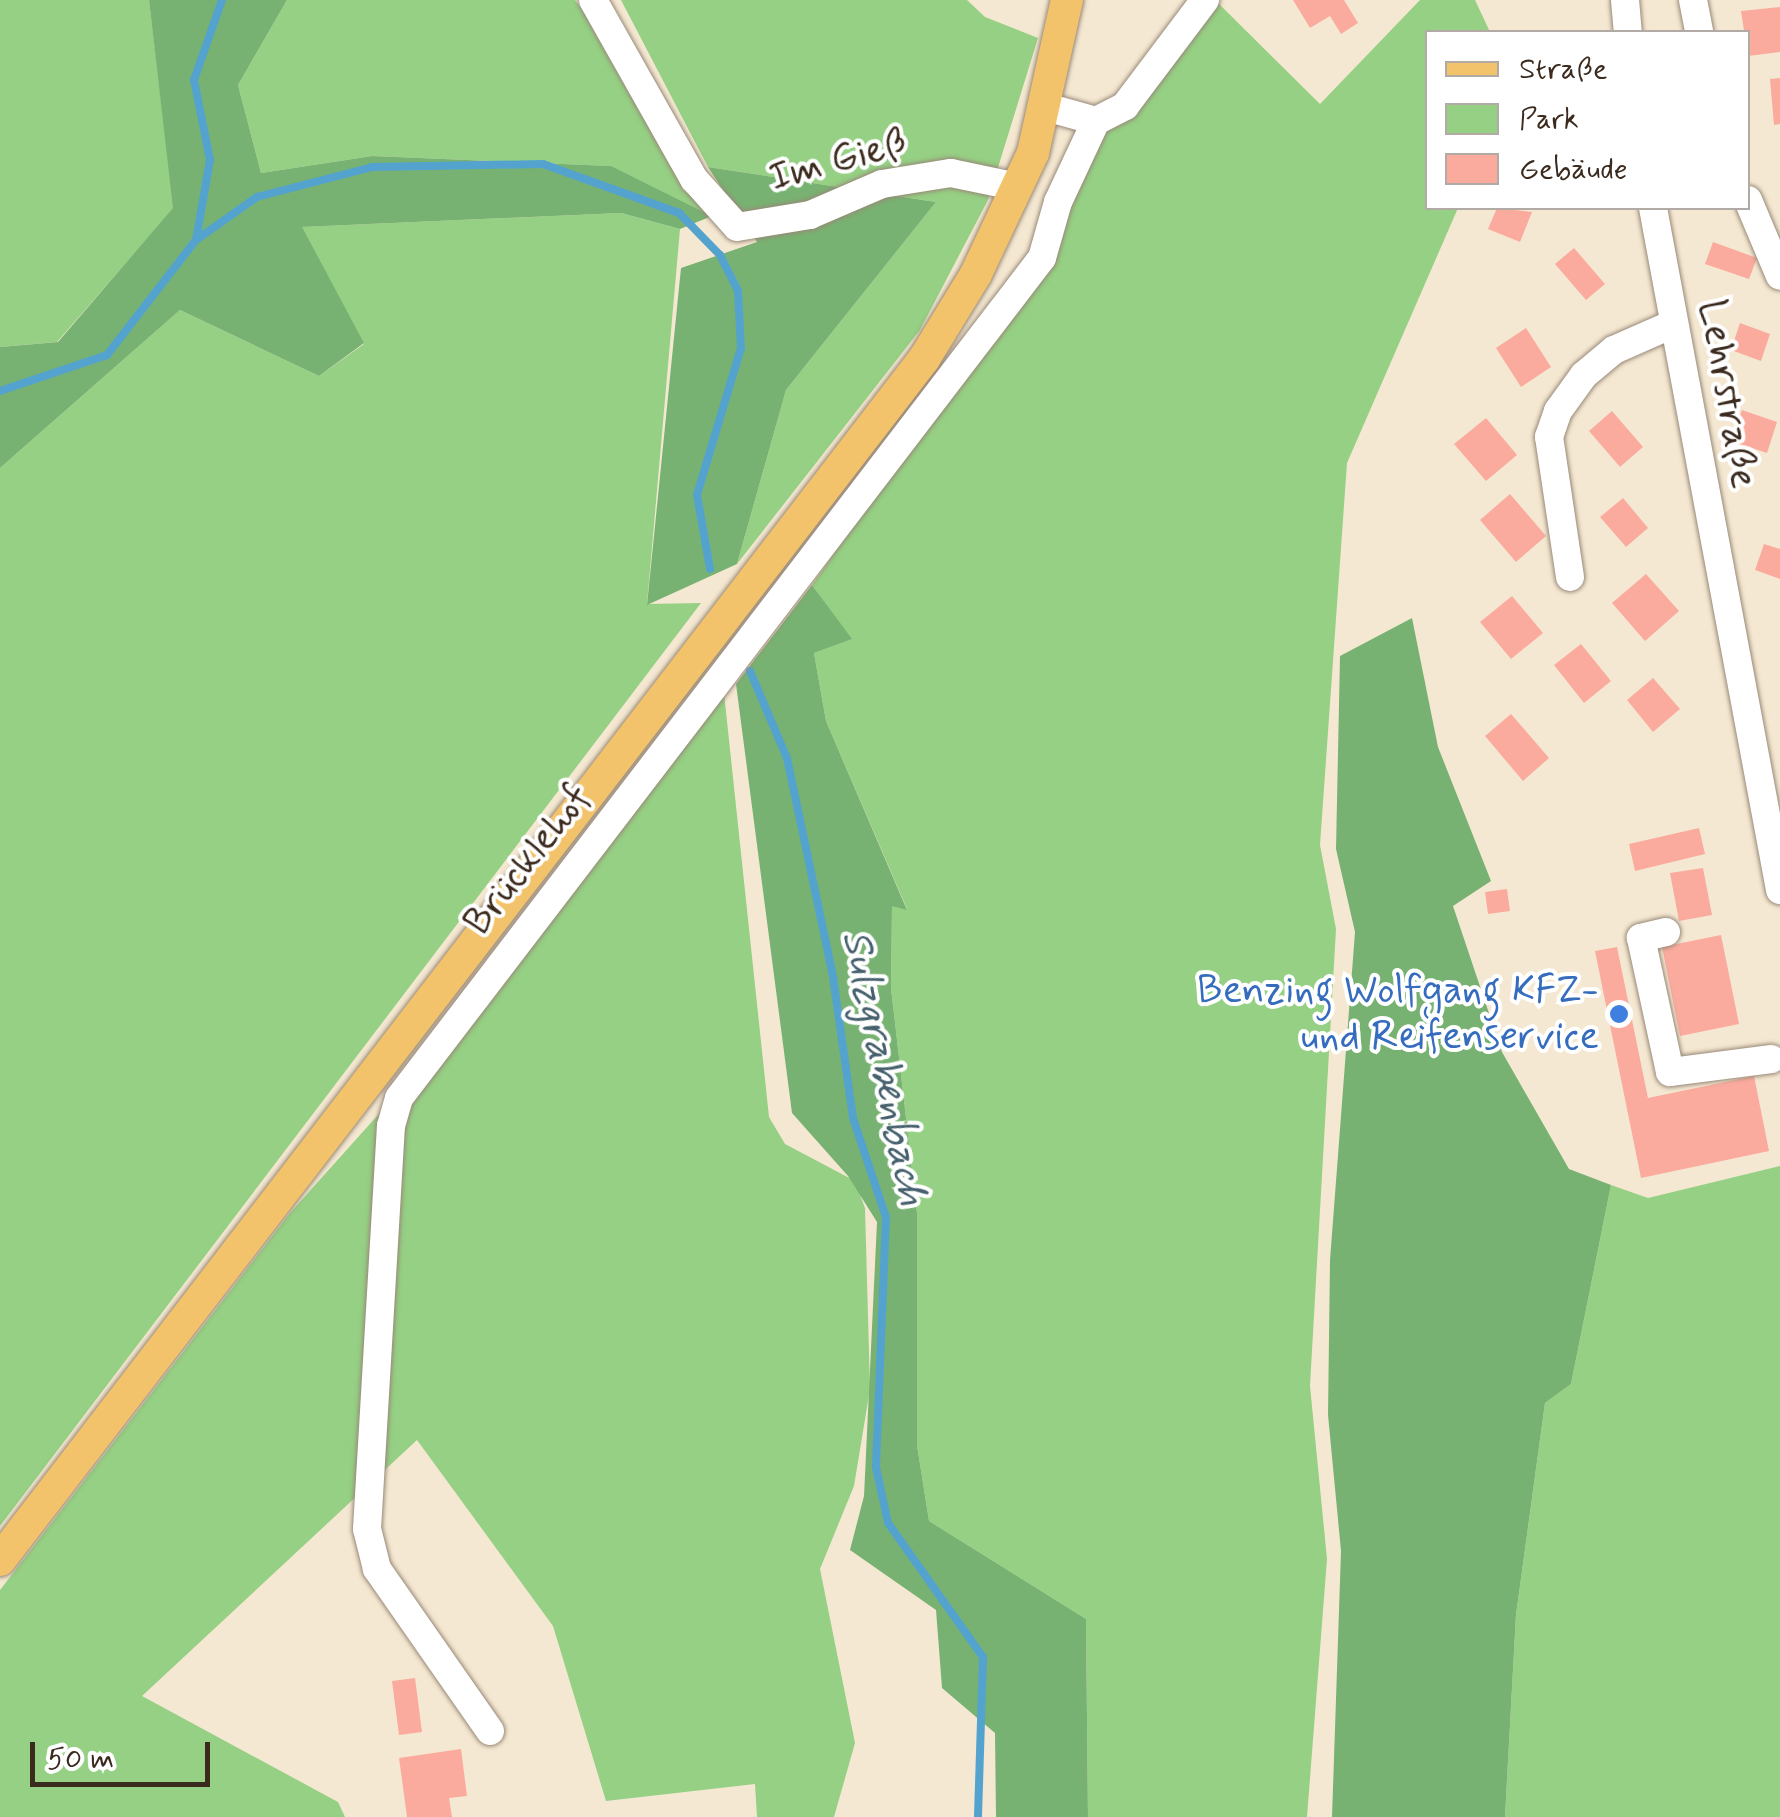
<!DOCTYPE html>
<meta charset="utf-8">
<style>
body{margin:0}
#map{position:relative;width:1780px;height:1817px;overflow:hidden;background:#f5e8d2;font-family:Mynerve,sans-serif}
div>[style]{position:absolute}
[style*='--x']{left:calc(var(--x)*1px);top:calc(var(--y)*1px);width:calc(var(--w)*1px);rotate:calc(var(--a)*1deg)}
.green>*{inset:0;background:#95d084}
.forest>*{inset:0;background:#78b272}
.stream>*{height:8px;margin:-4px;padding:0 4px;transform-origin:4px;border-radius:4px;background:#54a3ce}
.building>*{inset:0;background:#faab9e}
.roads{filter:drop-shadow(0 0 2px #988978) drop-shadow(0 0 2px #988978)}
.minor>*{height:28px;margin:-14px;padding:0 14px;transform-origin:14px;border-radius:14px;background:#fff}
.major>*{height:32px;margin:-16px;padding:0 16px;transform-origin:16px;border-radius:16px;background:#f2c36a}
.dots>*{width:28px;height:28px;translate:-50% -50%;box-sizing:border-box;border:5px solid #fff;border-radius:50%}
span{translate:-50% -50%;white-space:nowrap;text-align:center;line-height:1.15;-webkit-text-stroke:8px #fff;paint-order:stroke}
.street-label{font-size:40px;color:#3b2a1e}
.shop-label{font-size:40px;color:#366cbe}
.right{translate:-100% -50%;text-align:right}
.water-label{font-size:42px;color:#46606d;font-style:italic}
.legend{position:absolute;left:1425px;top:30px;width:325px;height:180px;box-sizing:border-box;background:#fff;border:2px solid #b1aaa5;margin:0;padding:12px 18px;list-style:none;font-size:30px;color:#3b2a1e}
.legend li{display:flex;align-items:center;gap:20px;height:50px}
.legend b{width:50px;border:2px solid #b1aaa5}
.scale{position:absolute;left:30px;top:1742px;width:180px;height:45px;box-sizing:border-box;border:5px solid #3b2a1e;border-top:0;padding-left:12px;font-size:30px;line-height:35px;white-space:nowrap;color:#3b2a1e;-webkit-text-stroke:8px #fff;paint-order:stroke}
</style>
<div id="map">
<div class="green">
<div style="clip-path:polygon(0 0,149px 0,174px 208px,57px 342px,0 347px)"></div>
<div style="clip-path:polygon(287px 0,575px 0,602px 35px,683px 189px,712px 216px,610px 166px,372px 156px,261px 173px,238px 85px)"></div>
<div style="clip-path:polygon(621px 0,967px 0,985px 17px,1038px 38px,988px 200px,920px 330px,737px 564px,786px 390px,936px 202px,708px 167px)"></div>
<div style="clip-path:polygon(1215px 0,1320px 104px,1420px 0,1475px 0,1490px 32px,1428px 32px,1428px 208px,1458px 208px,1347px 463px,1320px 845px,1336px 929px,1310px 1386px,1327px 1559px,1307px 1817px,1088px 1817px,1086px 1619px,929px 1521px,917px 1445px,917px 1213px,891px 988px,892px 905px,907px 909px,826px 721px,814px 653px,851px 639px,812px 585px,1041px 258px,1096px 121px)"></div>
<div style="clip-path:polygon(621px 213px,680px 229px,647px 604px,701px 603px,0 1526px,0 468px,180px 310px,319px 376px,364px 344px,301px 227px)"></div>
<div style="clip-path:polygon(722px 674px,769px 1117px,785px 1144px,855px 1181px,865px 1208px,870px 1389px,854px 1486px,820px 1569px,855px 1743px,834px 1817px,757px 1817px,755px 1784px,606px 1801px,553px 1626px,417px 1440px,142px 1696px,338px 1802px,345px 1817px,0 1817px,0 1590px,290px 1213px,412px 1077px)"></div>
<div style="clip-path:polygon(1780px 1166px,1780px 1817px,1505px 1817px,1516px 1615px,1545px 1403px,1571px 1384px,1611px 1185px,1648px 1198px)"></div>
</div>
<div class="forest">
<div style="clip-path:polygon(149px 0,287px 0,238px 85px,261px 173px,372px 156px,611px 166px,712px 216px,680px 229px,621px 213px,302px 227px,364px 343px,319px 376px,180px 310px,0 468px,0 347px,58px 342px,173px 208px)"></div>
<div style="clip-path:polygon(708px 167px,936px 202px,786px 390px,737px 564px,647px 605px,681px 268px,757px 242px)"></div>
<div style="clip-path:polygon(812px 585px,852px 639px,814px 653px,826px 721px,907px 910px,892px 906px,891px 988px,917px 1213px,917px 1445px,929px 1521px,1086px 1619px,1088px 1817px,996px 1817px,995px 1733px,942px 1688px,936px 1610px,850px 1550px,864px 1496px,877px 1222px,848px 1176px,792px 1113px,736px 684px)"></div>
<div style="clip-path:polygon(1412px 618px,1438px 747px,1491px 881px,1453px 906px,1502px 1052px,1569px 1169px,1611px 1185px,1571px 1384px,1545px 1403px,1516px 1615px,1505px 1817px,1332px 1817px,1341px 1551px,1328px 1415px,1330px 1260px,1355px 932px,1336px 849px,1340px 656px)"></div>
</div>
<div class="stream">
<div style="--x:196;--y:240;--w:75;--a:-35.2"></div>
<div style="--x:257;--y:197;--w:119;--a:-14.6"></div>
<div style="--x:372;--y:167;--w:171;--a:-1"></div>
<div style="--x:543;--y:164;--w:145;--a:19.8"></div>
<div style="--x:679;--y:213;--w:59;--a:45.7"></div>
<div style="--x:720;--y:255;--w:40;--a:63.4"></div>
<div style="--x:738;--y:291;--w:57;--a:87"></div>
<div style="--x:741;--y:348;--w:153;--a:106.7"></div>
<div style="--x:697;--y:495;--w:75;--a:80"></div>
<div style="--x:0;--y:391;--w:113;--a:-18.6"></div>
<div style="--x:107;--y:355;--w:145;--a:-52.3"></div>
<div style="--x:196;--y:240;--w:81;--a:-80.1"></div>
<div style="--x:210;--y:160;--w:82;--a:-101.3"></div>
<div style="--x:194;--y:80;--w:85;--a:-70.7"></div>
<div style="--x:750;--y:671;--w:95;--a:67"></div>
<div style="--x:787;--y:758;--w:224;--a:78.1"></div>
<div style="--x:833;--y:977;--w:142;--a:81.9"></div>
<div style="--x:853;--y:1118;--w:104;--a:71.6"></div>
<div style="--x:886;--y:1217;--w:250;--a:92.3"></div>
<div style="--x:876;--y:1467;--w:57;--a:77.9"></div>
<div style="--x:888;--y:1523;--w:164;--a:54.7"></div>
<div style="--x:983;--y:1657;--w:160;--a:91.8"></div>
</div>
<div class="building">
<div style="clip-path:polygon(1293px 0,1344px 0,1358px 23px,1341px 34px,1330px 16px,1310px 28px)"></div>
<div style="clip-path:polygon(1780px 7px,1780px 52px,1748px 56px,1741px 11px)"></div>
<div style="clip-path:polygon(1780px 78px,1780px 124px,1774px 125px,1770px 79px)"></div>
<div style="clip-path:polygon(1497px 208px,1532px 212px,1520px 242px,1488px 229px)"></div>
<div style="clip-path:polygon(1713px 242px,1757px 258px,1749px 279px,1705px 264px)"></div>
<div style="clip-path:polygon(1574px 248px,1605px 284px,1586px 300px,1555px 264px)"></div>
<div style="clip-path:polygon(1740px 323px,1770px 334px,1761px 361px,1731px 350px)"></div>
<div style="clip-path:polygon(1526px 328px,1551px 367px,1521px 387px,1496px 348px)"></div>
<div style="clip-path:polygon(1742px 410px,1777px 422px,1767px 453px,1731px 441px)"></div>
<div style="clip-path:polygon(1612px 411px,1643px 447px,1620px 467px,1589px 431px)"></div>
<div style="clip-path:polygon(1486px 418px,1517px 455px,1486px 481px,1454px 444px)"></div>
<div style="clip-path:polygon(1510px 494px,1546px 536px,1516px 562px,1480px 520px)"></div>
<div style="clip-path:polygon(1623px 498px,1648px 528px,1626px 547px,1600px 517px)"></div>
<div style="clip-path:polygon(1764px 544px,1780px 549px,1780px 579px,1755px 570px)"></div>
<div style="clip-path:polygon(1646px 574px,1679px 611px,1645px 641px,1612px 603px)"></div>
<div style="clip-path:polygon(1512px 596px,1543px 633px,1511px 659px,1480px 622px)"></div>
<div style="clip-path:polygon(1581px 644px,1611px 681px,1584px 703px,1554px 665px)"></div>
<div style="clip-path:polygon(1653px 678px,1680px 709px,1653px 732px,1627px 700px)"></div>
<div style="clip-path:polygon(1511px 714px,1549px 758px,1523px 781px,1485px 736px)"></div>
<div style="clip-path:polygon(1699px 828px,1705px 854px,1635px 871px,1629px 844px)"></div>
<div style="clip-path:polygon(1703px 868px,1712px 915px,1679px 921px,1670px 873px)"></div>
<div style="clip-path:polygon(1507px 889px,1510px 911px,1488px 914px,1485px 892px)"></div>
<div style="clip-path:polygon(1721px 935px,1739px 1024px,1680px 1036px,1662px 947px)"></div>
<div style="clip-path:polygon(1617px 947px,1648px 1098px,1754px 1076px,1769px 1151px,1641px 1178px,1595px 951px)"></div>
<div style="clip-path:polygon(415px 1678px,422px 1732px,399px 1735px,392px 1681px)"></div>
<div style="clip-path:polygon(461px 1749px,467px 1796px,449px 1798px,452px 1817px,407px 1817px,399px 1758px)"></div>
</div>
<div class="roads">
<div class="minor">
<div style="--x:593;--y:0;--w:206;--a:60.6"></div>
<div style="--x:694;--y:179;--w:64;--a:48.1"></div>
<div style="--x:737;--y:227;--w:74;--a:-9.3"></div>
<div style="--x:810;--y:215;--w:78;--a:-23.3"></div>
<div style="--x:882;--y:184;--w:70;--a:-9.1"></div>
<div style="--x:951;--y:173;--w:68;--a:11.8"></div>
<div style="--x:1625;--y:0;--w:32;--a:85"></div>
<div style="--x:1693;--y:0;--w:33;--a:79"></div>
<div style="--x:1046;--y:107;--w:52;--a:15.6"></div>
<div style="--x:1096;--y:121;--w:33;--a:-27"></div>
<div style="--x:1125;--y:106;--w:133;--a:-53"></div>
<div style="--x:1748;--y:200;--w:82;--a:67.2"></div>
<div style="--x:1653;--y:208;--w:694;--a:79.45"></div>
<div style="--x:1570;--y:577;--w:142;--a:-98.5"></div>
<div style="--x:1549;--y:437;--w:28;--a:-71"></div>
<div style="--x:1558;--y:411;--w:44;--a:-54.2"></div>
<div style="--x:1584;--y:375;--w:39;--a:-40"></div>
<div style="--x:1614;--y:350;--w:64;--a:-23.8"></div>
<div style="--x:1666;--y:932;--w:26;--a:167"></div>
<div style="--x:1641;--y:938;--w:137;--a:77.8"></div>
<div style="--x:1670;--y:1072;--w:102;--a:-7.3"></div>
<div style="--x:490;--y:1731;--w:198;--a:-124.9"></div>
<div style="--x:377;--y:1569;--w:41;--a:-104"></div>
<div style="--x:367;--y:1529;--w:404;--a:-86.6"></div>
<div style="--x:391;--y:1126;--w:29;--a:-74"></div>
<div style="--x:399;--y:1098;--w:1058;--a:-52.57"></div>
<div style="--x:1042;--y:258;--w:58;--a:-74.1"></div>
<div style="--x:1058;--y:202;--w:89;--a:-64.9"></div>
</div>
<div class="major">
<div style="--x:0;--y:1560;--w:1515;--a:-52.43"></div>
<div style="--x:924;--y:359;--w:100;--a:-58.5"></div>
<div style="--x:976;--y:274;--w:134;--a:-64.8"></div>
<div style="--x:1033;--y:153;--w:157;--a:-77.5"></div>
</div>
</div>
<div class="dots">
<div style="left:1619px;top:1014px;background:#3f7fe0"></div>
</div>
<div class="street-label">
<span style="left:838px;top:161px;rotate:-15deg">Im Gieß</span>
<span style="left:1727px;top:394px;rotate:80deg">Lehrstraße</span>
<span style="left:528px;top:860px;rotate:-52deg">Brücklehof</span>
</div>
<div class="shop-label">
<span class="right" style="left:1599px;top:1014px">Benzing Wolfgang KFZ-<br>und Reifenservice</span>
</div>
<div class="water-label">
<span style="left:883px;top:1068px;rotate:78deg">Sulzgrabenbach</span>
</div>
<ul class="legend">
<li><b style="height:12px;background:#f2c36a"></b>Straße</li>
<li><b style="height:28px;background:#95d084"></b>Park</li>
<li><b style="height:28px;background:#faab9e"></b>Gebäude</li>
</ul>
<div class="scale">50 m</div>
</div>
